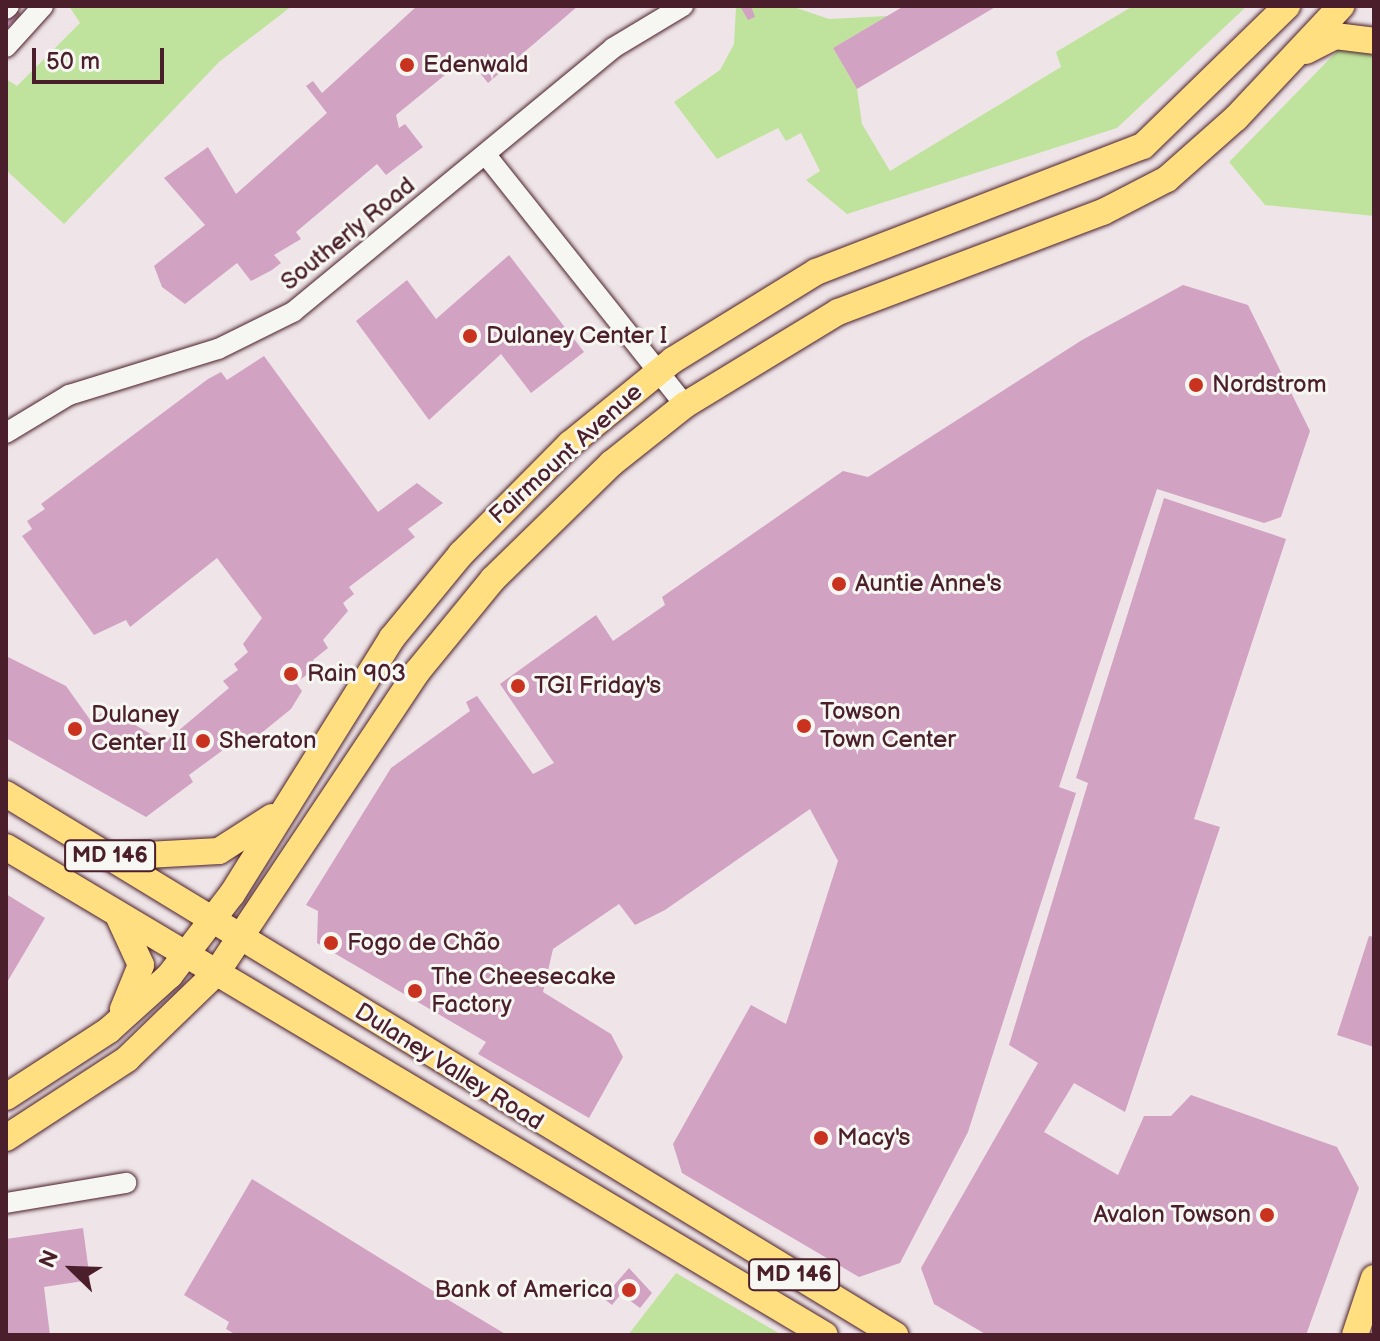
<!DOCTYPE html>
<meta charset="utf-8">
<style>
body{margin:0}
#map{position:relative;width:1380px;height:1341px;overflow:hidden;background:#efe5e8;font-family:"Balsamiq Sans",sans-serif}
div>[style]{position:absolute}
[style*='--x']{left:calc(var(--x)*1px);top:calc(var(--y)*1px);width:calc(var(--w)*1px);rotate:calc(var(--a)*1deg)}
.green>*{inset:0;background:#bfe39d}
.building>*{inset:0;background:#d1a2c2}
.roads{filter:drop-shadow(0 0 2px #4a1f2b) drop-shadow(0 0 2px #4a1f2b)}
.minor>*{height:20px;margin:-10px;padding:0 10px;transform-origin:10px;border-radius:10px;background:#f6f6f2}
.major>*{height:26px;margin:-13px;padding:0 13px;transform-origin:13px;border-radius:13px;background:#ffdf80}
.dots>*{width:22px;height:22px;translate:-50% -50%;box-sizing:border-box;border:4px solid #f6f6f2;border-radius:50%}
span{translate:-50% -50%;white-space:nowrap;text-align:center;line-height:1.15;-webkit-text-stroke:6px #f6f6f2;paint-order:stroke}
.shield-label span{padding:2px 6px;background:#f6f6f2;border:2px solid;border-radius:6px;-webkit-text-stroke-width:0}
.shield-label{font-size:22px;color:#4a1f2b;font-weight:700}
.poi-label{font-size:24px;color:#4a1f2b}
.left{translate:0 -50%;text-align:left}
.right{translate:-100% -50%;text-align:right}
.street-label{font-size:24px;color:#4a1f2b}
.frame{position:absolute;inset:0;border:8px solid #4a1f2b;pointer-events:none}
.north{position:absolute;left:32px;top:1229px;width:80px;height:80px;-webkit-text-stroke:6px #f6f6f2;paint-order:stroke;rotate:293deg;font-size:22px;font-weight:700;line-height:32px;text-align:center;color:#4a1f2b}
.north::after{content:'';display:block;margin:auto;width:28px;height:36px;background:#4a1f2b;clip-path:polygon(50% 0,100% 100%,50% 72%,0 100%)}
.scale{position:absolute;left:32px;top:48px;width:132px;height:36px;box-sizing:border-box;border:4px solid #4a1f2b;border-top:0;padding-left:10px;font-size:24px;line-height:28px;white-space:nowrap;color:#4a1f2b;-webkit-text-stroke:6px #f6f6f2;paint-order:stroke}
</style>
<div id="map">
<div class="green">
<div style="clip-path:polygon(69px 6px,292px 6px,219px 62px,64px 224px,6px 170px,6px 79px,17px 86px,80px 23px)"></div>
<div style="clip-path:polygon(736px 6px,791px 6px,829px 19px,887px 16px,833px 48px,857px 89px,862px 124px,890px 171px,1061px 67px,1056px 52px,1133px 6px,1247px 6px,1117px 128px,847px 214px,806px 180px,820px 171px,801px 133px,786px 141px,778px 128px,717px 159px,674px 102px,720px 70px,734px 44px)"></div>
<div style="clip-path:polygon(1346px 42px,1374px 56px,1374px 216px,1265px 205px,1229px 162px)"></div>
<div style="clip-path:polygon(676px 1273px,782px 1335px,628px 1335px)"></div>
</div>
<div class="building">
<div style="clip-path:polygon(13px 6px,21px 14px,6px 30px,6px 14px)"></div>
<div style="clip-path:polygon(417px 6px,578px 6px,488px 83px,467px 57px,396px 115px,399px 128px,405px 124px,423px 147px,386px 175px,377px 164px,296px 232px,301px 239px,274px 255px,281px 263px,272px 270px,251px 281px,237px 263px,185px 304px,162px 287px,154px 266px,205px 225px,164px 178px,208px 147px,236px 194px,327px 113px,306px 86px,313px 81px,322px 93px)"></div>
<div style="clip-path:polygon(740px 6px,751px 6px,755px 17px,748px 20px)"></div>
<div style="clip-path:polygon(904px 6px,997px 6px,857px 89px,833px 48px)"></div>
<div style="clip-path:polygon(509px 255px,584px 352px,531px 393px,501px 354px,429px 420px,356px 321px,407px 280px,436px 319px)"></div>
<div style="clip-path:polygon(1183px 285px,1248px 305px,1310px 431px,1281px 517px,1264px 523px,1157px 489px,1059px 787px,1076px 793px,968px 1132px,900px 1263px,859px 1277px,682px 1173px,673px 1144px,751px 1005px,786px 1024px,838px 861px,810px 809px,665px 910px,635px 925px,619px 904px,553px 949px,543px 992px,611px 1034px,623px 1057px,589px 1118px,478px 1054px,486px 1042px,317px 943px,318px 911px,306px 905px,391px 768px,470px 711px,466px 702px,477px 696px,533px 774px,554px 763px,500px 684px,596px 615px,613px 641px,665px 605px,662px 597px,843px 471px,868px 477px,1082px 340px)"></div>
<div style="clip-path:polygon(264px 356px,378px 512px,417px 483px,443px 503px,408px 529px,415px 537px,349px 587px,354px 594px,343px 603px,348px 611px,323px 640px,328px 648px,313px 660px,318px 666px,296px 683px,302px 691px,291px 709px,243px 748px,238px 739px,189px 775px,193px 782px,146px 817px,6px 738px,6px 656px,66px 686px,91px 721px,107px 709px,165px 742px,229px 688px,223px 681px,238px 670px,234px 664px,248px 652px,243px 644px,262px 618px,217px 558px,130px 627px,126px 620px,94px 635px,22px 536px,32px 529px,27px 521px,45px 509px,41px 504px,208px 379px,221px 372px,227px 380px)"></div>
<div style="clip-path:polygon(1164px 498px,1286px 539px,1194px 819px,1220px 827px,1125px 1112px,1074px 1083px,1044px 1132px,1118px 1175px,1144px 1116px,1171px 1116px,1191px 1095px,1337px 1147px,1359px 1188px,1306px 1335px,987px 1335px,934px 1304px,921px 1268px,1038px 1063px,1009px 1045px,1088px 783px,1076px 778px)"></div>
<div style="clip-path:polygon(6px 894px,45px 918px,6px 984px)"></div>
<div style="clip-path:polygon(1369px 936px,1374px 937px,1374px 1047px,1337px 1035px)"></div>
<div style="clip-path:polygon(252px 1179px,425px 1286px,507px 1335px,236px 1335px,226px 1329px,229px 1322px,184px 1295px)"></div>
<div style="clip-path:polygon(83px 1228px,90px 1280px,44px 1287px,50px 1335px,6px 1335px,6px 1239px)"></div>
<div style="clip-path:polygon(629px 1268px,652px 1293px,640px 1308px,621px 1294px,612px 1305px,603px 1298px)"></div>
</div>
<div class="roads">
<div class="minor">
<div style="--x:6;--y:9;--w:4;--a:-45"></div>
<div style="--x:6;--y:47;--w:55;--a:-47.9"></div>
<div style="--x:486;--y:155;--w:320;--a:51.5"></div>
<div style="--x:6;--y:433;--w:74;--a:-31.1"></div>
<div style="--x:69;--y:395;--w:156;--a:-17.2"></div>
<div style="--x:218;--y:349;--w:84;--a:-26.3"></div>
<div style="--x:293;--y:312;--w:415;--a:-39.5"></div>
<div style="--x:613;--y:48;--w:82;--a:-31"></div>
<div style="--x:6;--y:1203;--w:122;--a:-9.5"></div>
</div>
<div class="major">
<div style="--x:1306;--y:51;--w:33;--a:-27"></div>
<div style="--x:1335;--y:36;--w:39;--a:7"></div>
<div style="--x:6;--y:794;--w:1041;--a:31.32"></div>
<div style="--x:6;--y:847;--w:953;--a:30.79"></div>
<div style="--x:111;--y:857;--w:108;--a:-3.2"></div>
<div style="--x:219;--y:851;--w:63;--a:-32.7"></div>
<div style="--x:118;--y:915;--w:55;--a:65.3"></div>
<div style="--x:141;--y:965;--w:48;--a:112.2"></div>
<div style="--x:6;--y:1097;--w:123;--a:-33"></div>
<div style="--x:109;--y:1030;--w:82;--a:-42"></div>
<div style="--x:170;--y:975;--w:102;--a:-52.6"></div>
<div style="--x:232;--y:894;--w:302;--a:-58"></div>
<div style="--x:392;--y:638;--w:109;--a:-50.6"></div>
<div style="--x:461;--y:554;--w:155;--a:-45.3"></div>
<div style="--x:570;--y:444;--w:133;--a:-39.2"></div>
<div style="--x:673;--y:360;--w:168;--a:-31.6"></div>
<div style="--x:816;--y:272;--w:350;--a:-21.1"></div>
<div style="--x:1143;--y:146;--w:201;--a:-44.2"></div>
<div style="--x:6;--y:1138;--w:145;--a:-33.1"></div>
<div style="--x:127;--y:1059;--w:125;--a:-44"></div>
<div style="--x:217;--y:972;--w:361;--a:-56.3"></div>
<div style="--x:417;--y:672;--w:120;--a:-50.7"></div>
<div style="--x:493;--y:579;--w:166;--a:-44.3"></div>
<div style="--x:612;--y:463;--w:93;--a:-38.5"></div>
<div style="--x:685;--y:405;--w:179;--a:-31.3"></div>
<div style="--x:838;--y:312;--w:283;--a:-20.7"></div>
<div style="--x:1103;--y:212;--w:72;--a:-27.3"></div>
<div style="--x:1167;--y:179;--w:92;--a:-41.5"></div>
<div style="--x:1236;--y:118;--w:154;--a:-46.8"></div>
<div style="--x:1355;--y:1335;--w:60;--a:-71.6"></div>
</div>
</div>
<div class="dots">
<div style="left:407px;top:65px;background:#c8321e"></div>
<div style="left:470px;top:336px;background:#c8321e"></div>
<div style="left:1196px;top:385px;background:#c8321e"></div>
<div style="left:839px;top:584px;background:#c8321e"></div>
<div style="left:291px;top:674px;background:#c8321e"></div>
<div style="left:518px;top:686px;background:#c8321e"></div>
<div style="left:804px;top:726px;background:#c8321e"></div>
<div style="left:75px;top:729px;background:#c8321e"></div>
<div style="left:203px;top:741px;background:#c8321e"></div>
<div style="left:331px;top:943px;background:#c8321e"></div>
<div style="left:415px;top:991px;background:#c8321e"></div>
<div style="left:821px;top:1138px;background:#c8321e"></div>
<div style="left:1267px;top:1215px;background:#c8321e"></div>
<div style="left:629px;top:1290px;background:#c8321e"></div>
</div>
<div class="shield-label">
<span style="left:110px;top:856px">MD 146</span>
<span style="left:794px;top:1275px">MD 146</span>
</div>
<div class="poi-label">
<span class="left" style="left:423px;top:65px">Edenwald</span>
<span class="left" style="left:486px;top:336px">Dulaney Center I</span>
<span class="left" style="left:1212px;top:385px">Nordstrom</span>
<span class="left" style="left:855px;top:584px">Auntie Anne's</span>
<span class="left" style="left:307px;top:674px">Rain 903</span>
<span class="left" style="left:534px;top:686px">TGI Friday's</span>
<span class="left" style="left:820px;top:726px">Towson<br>Town Center</span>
<span class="left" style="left:91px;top:729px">Dulaney<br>Center II</span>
<span class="left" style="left:219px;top:741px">Sheraton</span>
<span class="left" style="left:347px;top:943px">Fogo de Chão</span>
<span class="left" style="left:431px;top:991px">The Cheesecake<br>Factory</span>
<span class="left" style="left:837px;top:1138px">Macy's</span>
<span class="right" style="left:1251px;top:1215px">Avalon Towson</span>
<span class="right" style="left:613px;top:1290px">Bank of America</span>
</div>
<div class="street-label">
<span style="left:348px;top:234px;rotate:-39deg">Southerly Road</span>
<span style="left:566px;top:454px;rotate:-42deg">Fairmount Avenue</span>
<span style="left:449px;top:1067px;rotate:32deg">Dulaney Valley Road</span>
</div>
<div class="frame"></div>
<div class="north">N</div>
<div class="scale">50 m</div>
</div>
